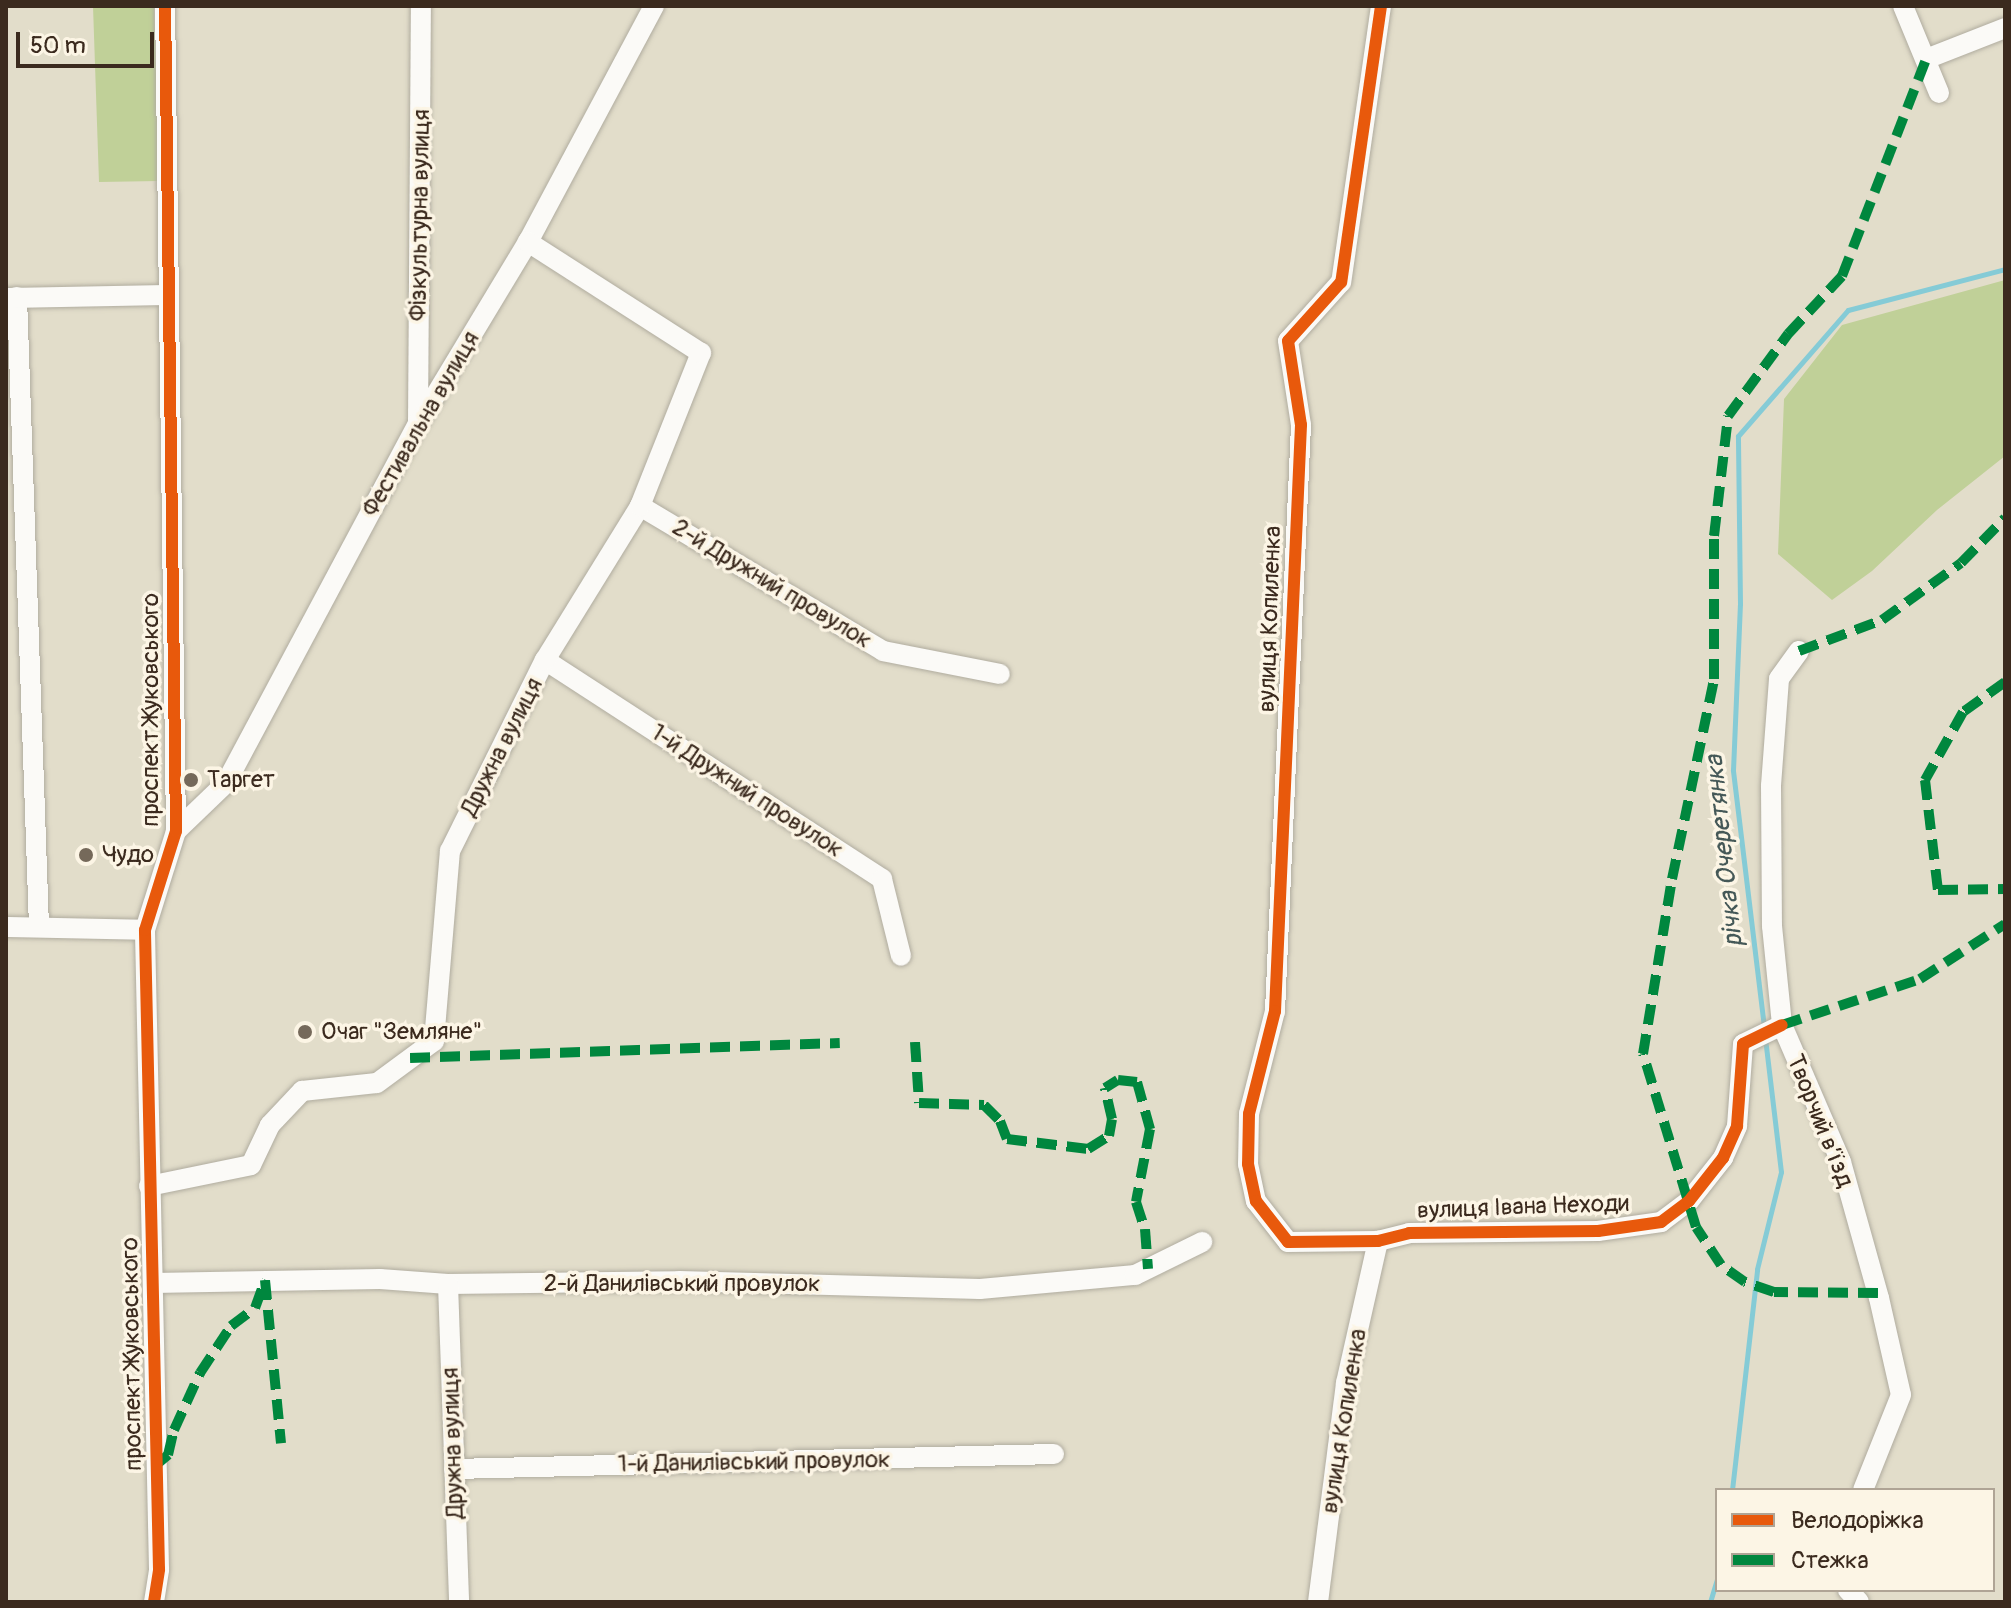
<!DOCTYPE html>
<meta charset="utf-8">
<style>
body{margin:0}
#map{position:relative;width:2011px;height:1608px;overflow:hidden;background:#e2ddca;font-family:Pangolin,sans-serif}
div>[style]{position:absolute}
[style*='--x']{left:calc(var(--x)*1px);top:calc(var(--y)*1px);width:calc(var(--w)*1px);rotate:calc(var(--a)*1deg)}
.green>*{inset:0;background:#c0d098}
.stream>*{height:5px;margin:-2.5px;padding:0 2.5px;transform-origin:2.5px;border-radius:2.5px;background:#85cbd6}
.roads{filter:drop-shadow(0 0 2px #b0ac9f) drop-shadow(0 0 2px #b0ac9f)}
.minor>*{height:20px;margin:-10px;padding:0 10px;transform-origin:10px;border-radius:10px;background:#fbfaf7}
.quiet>*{height:10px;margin-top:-5px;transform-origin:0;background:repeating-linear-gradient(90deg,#00873e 0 20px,transparent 0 30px)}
.cycleway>*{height:12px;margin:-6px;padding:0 6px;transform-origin:6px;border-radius:6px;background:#e8590c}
.dots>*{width:22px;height:22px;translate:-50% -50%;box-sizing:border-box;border:4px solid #fcf5e5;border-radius:50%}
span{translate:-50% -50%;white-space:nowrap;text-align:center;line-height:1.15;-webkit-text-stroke:7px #fcf5e5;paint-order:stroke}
.street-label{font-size:24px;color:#3b2a1e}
.poi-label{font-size:24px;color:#3b2a1e}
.left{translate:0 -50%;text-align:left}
.water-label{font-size:26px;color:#455857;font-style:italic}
.frame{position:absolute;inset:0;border:8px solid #3b2a1e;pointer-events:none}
.legend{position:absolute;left:1715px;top:1488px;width:280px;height:104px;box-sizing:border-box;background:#fcf5e5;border:2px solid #afa495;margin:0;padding:10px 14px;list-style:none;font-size:24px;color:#3b2a1e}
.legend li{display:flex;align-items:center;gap:16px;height:40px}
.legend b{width:40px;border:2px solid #afa495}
.scale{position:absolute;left:16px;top:32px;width:138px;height:36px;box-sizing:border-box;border:4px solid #3b2a1e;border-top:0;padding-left:10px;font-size:24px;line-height:28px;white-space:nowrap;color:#3b2a1e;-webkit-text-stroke:6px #fcf5e5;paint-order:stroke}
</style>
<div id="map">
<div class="green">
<div style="clip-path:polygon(93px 6px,154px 6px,159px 181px,99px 182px)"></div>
<div style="clip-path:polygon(2005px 280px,2005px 456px,1937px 510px,1872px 571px,1832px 600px,1778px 554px,1784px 399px,1842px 325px)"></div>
</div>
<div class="stream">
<div style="--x:1764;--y:1027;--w:259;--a:-96.9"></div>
<div style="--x:1733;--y:770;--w:166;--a:-87.6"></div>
<div style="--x:1740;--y:604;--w:168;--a:-90.7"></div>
<div style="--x:1738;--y:436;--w:167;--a:-48.9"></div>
<div style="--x:1848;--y:310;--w:162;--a:-14.6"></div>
<div style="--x:1732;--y:1490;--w:222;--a:-83.5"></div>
<div style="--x:1757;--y:1269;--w:100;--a:-76.1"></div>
<div style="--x:1781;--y:1172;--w:136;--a:-96.8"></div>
<div style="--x:1710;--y:1602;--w:24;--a:-73"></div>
</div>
<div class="roads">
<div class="minor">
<div style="--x:1381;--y:6;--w:279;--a:98.2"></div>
<div style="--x:1341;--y:282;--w:79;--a:131.9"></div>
<div style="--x:1288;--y:341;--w:85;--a:81.2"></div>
<div style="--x:1301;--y:425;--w:587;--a:92.54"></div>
<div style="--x:1275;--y:1011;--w:106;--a:104.2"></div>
<div style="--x:1249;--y:1114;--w:50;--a:91.1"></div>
<div style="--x:1248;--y:1164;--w:38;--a:78"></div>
<div style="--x:1256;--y:1201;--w:52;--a:52"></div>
<div style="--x:1288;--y:1242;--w:90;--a:-0.6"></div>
<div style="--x:1378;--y:1241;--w:32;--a:-14"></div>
<div style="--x:1409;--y:1233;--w:189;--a:-0.6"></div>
<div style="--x:1598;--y:1231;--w:64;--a:-8.1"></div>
<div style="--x:1661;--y:1222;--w:35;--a:-37"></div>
<div style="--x:1689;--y:1201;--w:55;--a:-51.7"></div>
<div style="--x:1723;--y:1158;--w:35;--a:-66"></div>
<div style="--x:1737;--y:1126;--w:82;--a:-85.8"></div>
<div style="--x:1743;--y:1044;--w:43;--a:-26"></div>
<div style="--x:1903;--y:6;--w:94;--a:67.5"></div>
<div style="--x:1926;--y:59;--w:85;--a:-21.4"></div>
<div style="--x:17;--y:297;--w:630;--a:88"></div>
<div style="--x:6;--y:298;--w:163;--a:-1.1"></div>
<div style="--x:418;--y:422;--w:416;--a:-89.6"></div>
<div style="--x:640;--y:506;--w:283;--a:30.8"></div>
<div style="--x:883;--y:651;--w:119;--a:11.1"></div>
<div style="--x:1799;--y:651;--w:34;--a:126"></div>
<div style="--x:1779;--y:679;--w:107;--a:94.3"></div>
<div style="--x:1771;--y:786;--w:140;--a:89.6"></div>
<div style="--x:1772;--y:926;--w:100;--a:84.2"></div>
<div style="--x:1782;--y:1025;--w:149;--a:66.7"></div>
<div style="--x:1841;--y:1162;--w:141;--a:74.4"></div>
<div style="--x:1879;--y:1298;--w:99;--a:77.2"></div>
<div style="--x:1901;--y:1395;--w:102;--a:111.8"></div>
<div style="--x:545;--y:660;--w:402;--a:33"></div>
<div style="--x:882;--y:879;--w:79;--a:76.1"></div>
<div style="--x:176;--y:831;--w:69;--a:-43.8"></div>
<div style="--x:226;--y:783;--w:407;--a:-61.9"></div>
<div style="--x:418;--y:424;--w:213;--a:-58.9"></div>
<div style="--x:528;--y:242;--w:268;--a:-61.9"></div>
<div style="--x:6;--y:927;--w:139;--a:1.2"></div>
<div style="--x:149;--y:1186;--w:104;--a:-11.6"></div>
<div style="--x:251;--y:1165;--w:44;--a:-64.6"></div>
<div style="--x:270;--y:1125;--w:47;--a:-46.7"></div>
<div style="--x:302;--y:1091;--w:75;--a:-6.1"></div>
<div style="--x:377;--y:1083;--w:71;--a:-36.4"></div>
<div style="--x:434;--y:1041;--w:191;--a:-85.2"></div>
<div style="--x:450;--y:851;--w:213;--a:-63.6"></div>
<div style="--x:545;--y:660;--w:181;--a:-58.3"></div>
<div style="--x:640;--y:506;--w:165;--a:-68.3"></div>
<div style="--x:701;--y:353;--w:206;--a:-147.3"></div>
<div style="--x:153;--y:1283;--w:227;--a:-1"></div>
<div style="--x:380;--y:1279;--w:68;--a:4.2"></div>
<div style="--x:448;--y:1284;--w:231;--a:-0.7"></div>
<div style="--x:679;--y:1281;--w:301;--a:1.5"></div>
<div style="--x:980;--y:1289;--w:156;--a:-5.2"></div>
<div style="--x:1135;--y:1275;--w:75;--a:-26.2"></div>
<div style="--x:448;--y:1284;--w:318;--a:88"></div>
<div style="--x:454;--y:1469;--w:600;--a:-1.43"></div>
<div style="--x:1848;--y:1590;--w:16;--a:47"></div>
<div style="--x:154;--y:1602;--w:33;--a:-81"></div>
<div style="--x:159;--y:1569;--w:639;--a:-91.26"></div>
<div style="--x:145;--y:930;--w:104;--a:-72.6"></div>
<div style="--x:176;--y:831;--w:825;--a:-90.76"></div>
<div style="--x:1318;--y:1602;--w:221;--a:-82.7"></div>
<div style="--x:1346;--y:1383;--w:146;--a:-77.3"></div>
</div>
</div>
<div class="quiet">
<div style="--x:1799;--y:651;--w:89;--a:-20.5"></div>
<div style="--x:1882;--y:620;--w:97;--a:-35.8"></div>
<div style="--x:1961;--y:563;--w:63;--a:-45.6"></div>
<div style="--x:2005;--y:682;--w:52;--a:144.5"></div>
<div style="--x:1963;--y:712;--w:78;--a:119.2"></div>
<div style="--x:1925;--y:780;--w:111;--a:83.3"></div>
<div style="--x:1938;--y:890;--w:67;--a:-0.9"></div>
<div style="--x:1782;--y:1025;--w:145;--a:-18.4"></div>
<div style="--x:1920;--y:979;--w:101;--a:-32.9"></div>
<div style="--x:915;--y:1042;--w:61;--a:86.2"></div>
<div style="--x:919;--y:1103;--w:65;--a:1.8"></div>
<div style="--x:984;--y:1105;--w:23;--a:45"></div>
<div style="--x:1000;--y:1121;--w:19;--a:69"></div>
<div style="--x:1007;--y:1139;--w:82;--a:7"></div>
<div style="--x:1088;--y:1149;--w:25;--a:-32"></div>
<div style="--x:1109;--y:1136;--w:17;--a:-80"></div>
<div style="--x:1112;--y:1119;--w:32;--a:-103"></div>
<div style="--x:1105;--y:1088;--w:15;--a:-32"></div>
<div style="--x:1118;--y:1080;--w:19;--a:6"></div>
<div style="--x:1137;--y:1082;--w:49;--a:74.5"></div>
<div style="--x:1150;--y:1129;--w:74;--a:100.9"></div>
<div style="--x:1136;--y:1202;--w:28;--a:72"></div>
<div style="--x:1145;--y:1229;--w:40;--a:85.7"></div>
<div style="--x:410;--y:1058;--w:430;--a:-2"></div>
<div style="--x:1878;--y:1293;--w:104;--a:-179.4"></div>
<div style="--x:1774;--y:1292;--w:31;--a:-161"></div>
<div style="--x:1745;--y:1282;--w:29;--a:-145"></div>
<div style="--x:1721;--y:1265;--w:45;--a:-123.3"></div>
<div style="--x:1696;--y:1227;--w:181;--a:-107"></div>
<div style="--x:1643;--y:1054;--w:177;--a:-80.6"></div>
<div style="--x:1672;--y:879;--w:204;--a:-78.1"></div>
<div style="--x:1714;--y:679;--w:143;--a:-90"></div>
<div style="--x:1714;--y:536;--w:121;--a:-83.3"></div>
<div style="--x:1728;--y:416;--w:102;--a:-53.8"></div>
<div style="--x:1788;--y:334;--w:79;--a:-47"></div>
<div style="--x:1842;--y:276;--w:233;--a:-68.8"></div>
<div style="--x:156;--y:1465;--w:16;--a:-40"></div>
<div style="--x:168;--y:1455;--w:26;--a:-77"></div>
<div style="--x:174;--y:1430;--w:63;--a:-65.5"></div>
<div style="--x:200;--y:1373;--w:56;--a:-56.6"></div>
<div style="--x:231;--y:1326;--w:30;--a:-37"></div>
<div style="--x:255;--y:1308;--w:30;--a:-70"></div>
<div style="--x:265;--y:1280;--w:164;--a:84.4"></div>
</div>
<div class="cycleway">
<div style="--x:1381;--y:6;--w:279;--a:98.2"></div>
<div style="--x:1341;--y:282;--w:79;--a:131.9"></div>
<div style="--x:1288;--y:341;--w:85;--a:81.2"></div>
<div style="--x:1301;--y:425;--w:587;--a:92.54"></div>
<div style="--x:1275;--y:1011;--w:106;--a:104.2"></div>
<div style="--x:1249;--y:1114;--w:50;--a:91.1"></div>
<div style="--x:1248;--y:1164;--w:38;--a:78"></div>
<div style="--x:1256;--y:1201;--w:52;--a:52"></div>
<div style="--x:1288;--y:1242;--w:90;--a:-0.6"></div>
<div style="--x:1378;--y:1241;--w:32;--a:-14"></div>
<div style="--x:1409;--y:1233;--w:189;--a:-0.6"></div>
<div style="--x:1598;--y:1231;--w:64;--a:-8.1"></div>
<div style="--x:1661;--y:1222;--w:35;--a:-37"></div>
<div style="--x:1689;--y:1201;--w:55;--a:-51.7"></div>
<div style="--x:1723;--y:1158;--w:35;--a:-66"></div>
<div style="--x:1737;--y:1126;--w:82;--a:-85.8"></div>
<div style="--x:1743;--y:1044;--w:43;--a:-26"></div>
<div style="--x:154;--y:1602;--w:33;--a:-81"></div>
<div style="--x:159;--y:1569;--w:639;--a:-91.26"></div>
<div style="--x:145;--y:930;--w:104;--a:-72.6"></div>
<div style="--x:176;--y:831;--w:825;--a:-90.76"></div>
</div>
<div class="dots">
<div style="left:191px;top:780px;background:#75695a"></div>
<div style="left:86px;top:855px;background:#75695a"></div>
<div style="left:305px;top:1032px;background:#75695a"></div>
</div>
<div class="street-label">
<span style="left:420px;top:215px;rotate:-89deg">Фізкультурна вулиця</span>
<span style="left:421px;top:424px;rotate:-60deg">Фестивальна вулиця</span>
<span style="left:772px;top:584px;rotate:31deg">2-й Дружний провулок</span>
<span style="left:1270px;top:619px;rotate:-88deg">вулиця Копиленка</span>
<span style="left:151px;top:710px;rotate:-90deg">проспект Жуковського</span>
<span style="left:502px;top:747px;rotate:-63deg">Дружна вулиця</span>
<span style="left:747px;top:791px;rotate:33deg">1-й Дружний провулок</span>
<span style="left:1820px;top:1121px;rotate:68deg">Творчий в’їзд</span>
<span style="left:1523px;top:1207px;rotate:-2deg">вулиця Івана Неходи</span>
<span style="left:682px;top:1284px">2-й Данилівський провулок</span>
<span style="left:132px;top:1354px;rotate:-91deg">проспект Жуковського</span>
<span style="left:1344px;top:1421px;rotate:-81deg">вулиця Копиленка</span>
<span style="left:453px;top:1443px;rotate:-92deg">Дружна вулиця</span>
<span style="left:754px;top:1462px;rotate:-1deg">1-й Данилівський провулок</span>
</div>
<div class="poi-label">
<span class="left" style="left:207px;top:780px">Таргет</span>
<span class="left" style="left:102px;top:855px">Чудо</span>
<span class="left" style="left:321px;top:1032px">Очаг "Земляне"</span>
</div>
<div class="water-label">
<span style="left:1725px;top:851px;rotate:-96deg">річка Очеретянка</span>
</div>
<div class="frame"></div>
<ul class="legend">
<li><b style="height:10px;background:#e8590c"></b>Велодоріжка</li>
<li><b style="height:10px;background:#00873e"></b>Стежка</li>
</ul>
<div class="scale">50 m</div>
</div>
